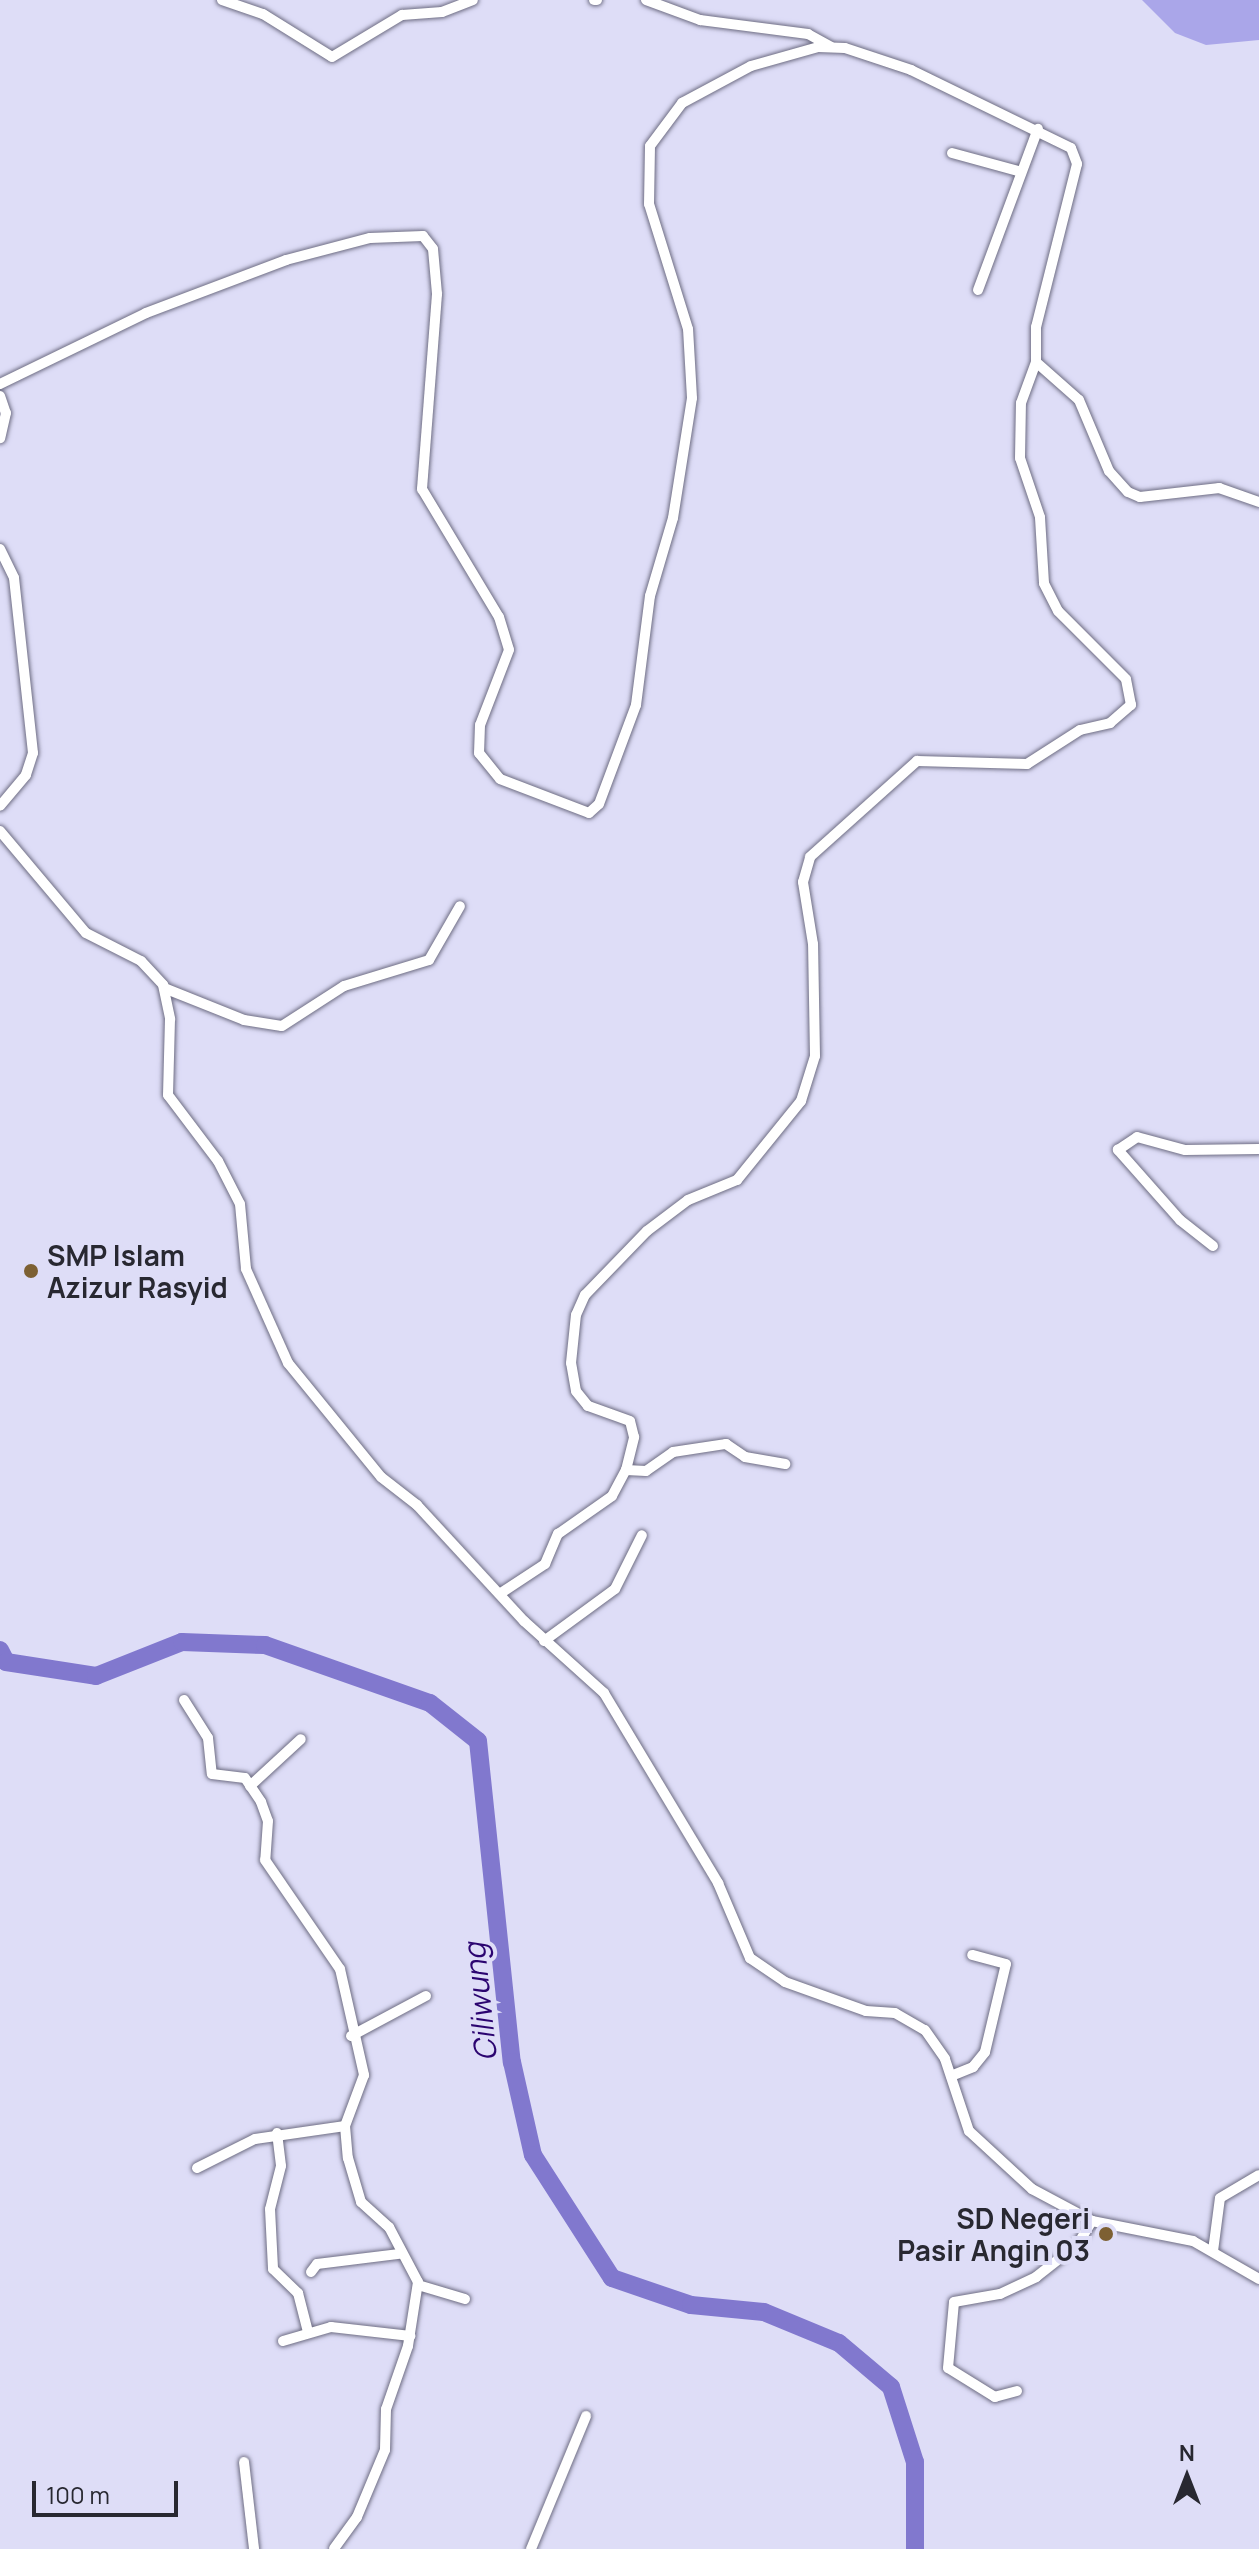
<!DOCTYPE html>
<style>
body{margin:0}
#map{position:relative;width:1259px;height:2549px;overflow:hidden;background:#deddf7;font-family:Manrope,sans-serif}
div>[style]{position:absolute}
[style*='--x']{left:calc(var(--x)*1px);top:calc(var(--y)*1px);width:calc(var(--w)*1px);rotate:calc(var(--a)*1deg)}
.green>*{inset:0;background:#aaa6e9}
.river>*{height:18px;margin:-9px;padding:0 9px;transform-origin:9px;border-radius:9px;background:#8178ce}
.roads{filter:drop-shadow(0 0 2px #6e6d83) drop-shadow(0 0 2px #6e6d83)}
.minor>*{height:10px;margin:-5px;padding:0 5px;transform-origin:5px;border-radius:5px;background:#fff}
.dots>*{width:22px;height:22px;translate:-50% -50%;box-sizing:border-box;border:4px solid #deddf7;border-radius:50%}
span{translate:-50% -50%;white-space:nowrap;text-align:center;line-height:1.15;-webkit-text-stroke:8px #deddf7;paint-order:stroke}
.poi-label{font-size:28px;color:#282831;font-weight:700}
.left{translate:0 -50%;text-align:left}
.right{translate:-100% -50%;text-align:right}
.water-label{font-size:30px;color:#2b0470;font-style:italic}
.north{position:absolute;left:1147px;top:2437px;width:80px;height:80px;-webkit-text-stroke:6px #deddf7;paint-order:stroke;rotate:0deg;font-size:22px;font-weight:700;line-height:32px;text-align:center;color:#282831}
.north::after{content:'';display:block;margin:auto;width:28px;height:36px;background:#282831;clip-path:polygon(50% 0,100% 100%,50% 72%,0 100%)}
.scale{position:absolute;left:32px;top:2481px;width:146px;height:36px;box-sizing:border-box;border:4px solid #282831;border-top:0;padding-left:10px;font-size:24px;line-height:28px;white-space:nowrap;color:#282831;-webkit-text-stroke:6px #deddf7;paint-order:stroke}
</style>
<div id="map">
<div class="green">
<div style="clip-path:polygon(1142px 0,1259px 0,1259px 40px,1206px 45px,1175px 33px)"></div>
</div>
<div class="river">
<div style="--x:0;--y:1650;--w:13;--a:63"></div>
<div style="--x:6;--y:1662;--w:91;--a:8.8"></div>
<div style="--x:96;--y:1676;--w:92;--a:-21.6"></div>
<div style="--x:182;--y:1642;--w:83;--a:2.1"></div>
<div style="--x:265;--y:1645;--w:175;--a:19.4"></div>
<div style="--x:430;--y:1703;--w:61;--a:38.4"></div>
<div style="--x:478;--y:1741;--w:323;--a:84"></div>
<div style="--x:512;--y:2062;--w:95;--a:77.3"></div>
<div style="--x:533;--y:2155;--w:146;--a:57.3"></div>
<div style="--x:612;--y:2278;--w:83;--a:18.9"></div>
<div style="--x:691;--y:2305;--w:73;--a:5.5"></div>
<div style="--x:764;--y:2312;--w:81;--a:22.5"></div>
<div style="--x:839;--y:2343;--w:68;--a:40.2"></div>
<div style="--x:891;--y:2387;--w:79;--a:72.3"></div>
<div style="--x:915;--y:2462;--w:87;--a:90"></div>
</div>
<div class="roads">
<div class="minor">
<div style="--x:222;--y:0;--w:43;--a:18.9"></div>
<div style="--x:263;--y:14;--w:81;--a:31.9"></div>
<div style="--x:332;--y:57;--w:82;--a:-31"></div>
<div style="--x:402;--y:15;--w:40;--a:-4.3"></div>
<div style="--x:442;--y:12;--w:33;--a:-21"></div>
<div style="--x:594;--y:0;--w:3;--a:0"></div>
<div style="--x:646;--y:0;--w:58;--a:20.3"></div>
<div style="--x:700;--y:20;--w:109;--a:7.4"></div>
<div style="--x:808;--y:34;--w:26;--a:29"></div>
<div style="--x:952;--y:153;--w:68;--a:15.3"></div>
<div style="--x:978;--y:290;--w:172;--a:-69.6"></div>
<div style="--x:0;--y:384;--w:162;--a:-25.9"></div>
<div style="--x:146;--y:313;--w:150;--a:-20.7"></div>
<div style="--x:286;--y:260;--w:87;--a:-14.7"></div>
<div style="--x:370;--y:238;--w:53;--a:-2.2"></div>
<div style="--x:423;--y:236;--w:16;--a:52"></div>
<div style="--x:433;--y:249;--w:45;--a:84.9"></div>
<div style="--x:437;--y:294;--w:196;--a:94.4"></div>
<div style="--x:422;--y:489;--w:149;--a:59"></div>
<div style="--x:499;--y:617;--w:34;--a:73"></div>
<div style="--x:509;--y:650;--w:80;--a:111.1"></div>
<div style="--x:480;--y:725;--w:28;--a:92"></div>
<div style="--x:479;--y:753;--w:33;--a:51"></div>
<div style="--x:500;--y:779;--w:95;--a:20.9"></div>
<div style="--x:589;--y:813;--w:13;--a:-42"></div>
<div style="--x:599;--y:804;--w:106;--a:-69.5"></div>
<div style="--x:636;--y:705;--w:110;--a:-82.7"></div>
<div style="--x:650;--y:596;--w:81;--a:-73.6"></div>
<div style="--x:673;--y:518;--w:121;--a:-81"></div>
<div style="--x:692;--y:398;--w:69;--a:-93.3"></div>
<div style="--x:688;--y:329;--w:131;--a:-107.3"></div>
<div style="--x:649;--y:204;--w:58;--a:-89"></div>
<div style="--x:650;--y:146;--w:54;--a:-53.3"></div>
<div style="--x:682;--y:103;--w:78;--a:-28.2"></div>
<div style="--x:751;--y:66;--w:70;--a:-15.8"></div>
<div style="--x:818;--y:47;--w:27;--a:2"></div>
<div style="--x:845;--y:48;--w:70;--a:18.4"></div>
<div style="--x:911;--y:70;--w:178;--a:26"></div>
<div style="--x:1071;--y:148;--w:17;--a:69"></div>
<div style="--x:1077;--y:164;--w:168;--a:104.1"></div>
<div style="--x:1036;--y:327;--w:35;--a:90"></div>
<div style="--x:1036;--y:362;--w:57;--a:41.5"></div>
<div style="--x:1079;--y:400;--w:77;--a:67.1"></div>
<div style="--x:1109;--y:471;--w:28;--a:48"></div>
<div style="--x:1128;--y:492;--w:13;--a:23"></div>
<div style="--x:1140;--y:497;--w:80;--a:-6.5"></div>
<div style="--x:1219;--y:488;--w:42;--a:19.3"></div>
<div style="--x:0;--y:396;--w:18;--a:71"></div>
<div style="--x:6;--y:413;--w:26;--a:103"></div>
<div style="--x:0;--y:549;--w:32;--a:64"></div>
<div style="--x:14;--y:578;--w:176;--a:83.8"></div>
<div style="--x:33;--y:753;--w:23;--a:108"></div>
<div style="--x:26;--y:775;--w:40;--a:130"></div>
<div style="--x:0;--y:831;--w:133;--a:49.9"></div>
<div style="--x:86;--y:933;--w:62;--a:27"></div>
<div style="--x:141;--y:961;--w:33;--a:47"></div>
<div style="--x:163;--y:985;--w:35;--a:78"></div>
<div style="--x:170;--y:1019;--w:76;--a:91.5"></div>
<div style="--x:168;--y:1095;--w:83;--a:52.9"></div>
<div style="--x:218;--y:1161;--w:48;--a:62.9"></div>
<div style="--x:240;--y:1204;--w:65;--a:84.7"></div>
<div style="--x:246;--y:1269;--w:103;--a:65.9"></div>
<div style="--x:288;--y:1363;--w:147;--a:50.8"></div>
<div style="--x:381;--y:1477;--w:46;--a:37.9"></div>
<div style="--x:417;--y:1505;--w:158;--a:47.3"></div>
<div style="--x:524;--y:1621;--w:108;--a:42"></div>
<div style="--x:604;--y:1693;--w:222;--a:59"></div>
<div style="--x:718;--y:1883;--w:82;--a:66.9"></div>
<div style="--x:750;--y:1958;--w:42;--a:34.4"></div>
<div style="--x:785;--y:1982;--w:86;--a:19.7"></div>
<div style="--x:866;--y:2011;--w:29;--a:4"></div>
<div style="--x:895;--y:2013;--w:34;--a:30"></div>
<div style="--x:925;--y:2030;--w:35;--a:55"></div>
<div style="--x:945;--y:2059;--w:76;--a:71.6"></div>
<div style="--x:969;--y:2131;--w:86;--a:42.6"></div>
<div style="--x:1032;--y:2189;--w:68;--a:28.1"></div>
<div style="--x:1092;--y:2221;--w:103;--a:11.2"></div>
<div style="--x:1193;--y:2241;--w:76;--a:29.9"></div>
<div style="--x:164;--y:988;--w:86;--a:21.8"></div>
<div style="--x:244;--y:1020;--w:38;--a:9"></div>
<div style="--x:282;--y:1026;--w:74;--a:-32.8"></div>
<div style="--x:344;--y:986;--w:89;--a:-17"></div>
<div style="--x:429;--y:960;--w:62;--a:-60.1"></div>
<div style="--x:1213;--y:1246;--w:42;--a:-141.8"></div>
<div style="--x:1180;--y:1220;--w:94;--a:-131.5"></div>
<div style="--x:1118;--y:1150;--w:23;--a:-34"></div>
<div style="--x:1137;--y:1137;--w:50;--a:15.2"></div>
<div style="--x:1185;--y:1150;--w:74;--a:-0.8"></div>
<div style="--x:626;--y:1470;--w:34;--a:-76"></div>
<div style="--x:634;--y:1437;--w:16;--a:-104"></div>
<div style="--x:630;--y:1421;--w:45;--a:-160.3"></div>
<div style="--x:588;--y:1406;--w:19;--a:-129"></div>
<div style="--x:576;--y:1391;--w:28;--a:-100"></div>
<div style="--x:571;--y:1363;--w:48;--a:-84.1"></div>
<div style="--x:576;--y:1315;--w:22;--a:-66"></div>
<div style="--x:585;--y:1295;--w:89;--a:-45.9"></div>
<div style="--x:647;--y:1231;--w:51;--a:-37.1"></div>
<div style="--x:688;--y:1200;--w:53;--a:-22.2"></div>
<div style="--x:737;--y:1180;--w:102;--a:-51"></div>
<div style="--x:801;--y:1101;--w:47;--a:-72.7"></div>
<div style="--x:815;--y:1056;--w:112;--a:-91"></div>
<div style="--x:813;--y:944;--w:63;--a:-99.2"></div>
<div style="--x:803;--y:882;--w:26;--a:-74"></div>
<div style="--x:810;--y:857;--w:144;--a:-41.9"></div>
<div style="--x:917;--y:761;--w:110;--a:1.6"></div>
<div style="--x:1027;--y:764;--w:63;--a:-32.7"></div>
<div style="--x:1080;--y:730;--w:31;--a:-13"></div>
<div style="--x:1110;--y:723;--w:28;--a:-41"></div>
<div style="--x:1131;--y:705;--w:26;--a:-101"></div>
<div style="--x:1126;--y:679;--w:96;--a:-135"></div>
<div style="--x:1058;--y:611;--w:31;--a:-117"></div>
<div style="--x:1044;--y:583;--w:66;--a:-93.5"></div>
<div style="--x:1040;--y:517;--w:62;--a:-108.7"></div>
<div style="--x:1020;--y:458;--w:55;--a:-89"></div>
<div style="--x:1021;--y:403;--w:44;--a:-69.9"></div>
<div style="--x:501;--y:1593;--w:53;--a:-33.4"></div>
<div style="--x:545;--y:1564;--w:33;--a:-67"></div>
<div style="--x:558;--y:1534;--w:66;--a:-35.1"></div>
<div style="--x:612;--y:1496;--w:30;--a:-62"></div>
<div style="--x:626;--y:1470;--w:20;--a:3"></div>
<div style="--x:646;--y:1471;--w:33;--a:-35"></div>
<div style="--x:673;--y:1452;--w:54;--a:-8.6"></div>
<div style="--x:726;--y:1444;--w:23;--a:34"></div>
<div style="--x:745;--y:1457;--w:41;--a:9.9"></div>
<div style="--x:544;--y:1641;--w:88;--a:-36.2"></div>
<div style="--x:615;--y:1589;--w:60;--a:-63.4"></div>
<div style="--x:184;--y:1700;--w:45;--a:57.7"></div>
<div style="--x:208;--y:1738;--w:36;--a:84"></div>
<div style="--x:212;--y:1774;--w:33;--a:7"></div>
<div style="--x:245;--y:1778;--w:29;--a:56"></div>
<div style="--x:261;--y:1802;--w:20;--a:70"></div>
<div style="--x:268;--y:1821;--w:39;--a:94"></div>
<div style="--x:265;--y:1860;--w:132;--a:55.5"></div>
<div style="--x:340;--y:1969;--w:109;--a:77.2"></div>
<div style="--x:364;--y:2075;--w:54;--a:110.4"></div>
<div style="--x:345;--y:2126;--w:32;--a:85"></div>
<div style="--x:348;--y:2158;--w:46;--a:73.5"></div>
<div style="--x:361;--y:2202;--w:38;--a:42"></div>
<div style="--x:389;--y:2227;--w:62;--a:62.2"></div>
<div style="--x:418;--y:2282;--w:65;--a:98.9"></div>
<div style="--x:408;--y:2346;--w:67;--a:109.2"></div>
<div style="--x:386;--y:2409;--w:41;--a:91.4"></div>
<div style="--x:385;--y:2450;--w:73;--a:112.7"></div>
<div style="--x:357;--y:2517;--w:39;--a:126"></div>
<div style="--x:250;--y:1786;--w:69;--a:-42.7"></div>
<div style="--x:351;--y:2036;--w:85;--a:-28.1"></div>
<div style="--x:951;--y:2076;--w:24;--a:-22"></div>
<div style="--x:973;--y:2067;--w:19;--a:-51"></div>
<div style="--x:985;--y:2052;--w:90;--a:-76.6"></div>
<div style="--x:1006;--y:1964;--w:35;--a:-165"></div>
<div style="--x:277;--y:2133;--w:33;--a:83"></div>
<div style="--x:281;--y:2166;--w:44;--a:104.3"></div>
<div style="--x:270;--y:2209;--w:60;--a:87.1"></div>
<div style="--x:273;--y:2269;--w:35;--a:44"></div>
<div style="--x:298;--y:2293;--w:40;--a:75.6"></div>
<div style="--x:197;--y:2168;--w:65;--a:-26.6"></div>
<div style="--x:255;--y:2139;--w:91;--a:-8.2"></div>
<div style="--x:1213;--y:2251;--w:53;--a:-82.5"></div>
<div style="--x:1220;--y:2198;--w:45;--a:-30.5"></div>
<div style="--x:311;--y:2272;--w:10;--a:-53"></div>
<div style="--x:317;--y:2264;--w:83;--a:-7"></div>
<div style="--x:418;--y:2285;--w:49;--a:16.6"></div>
<div style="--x:283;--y:2341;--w:50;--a:-16.3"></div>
<div style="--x:331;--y:2327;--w:80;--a:6.5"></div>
<div style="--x:1017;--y:2391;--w:23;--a:165"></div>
<div style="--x:995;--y:2397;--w:55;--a:-148.3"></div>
<div style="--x:948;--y:2368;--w:66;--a:-84.8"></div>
<div style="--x:954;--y:2302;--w:47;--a:-9.9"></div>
<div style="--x:1000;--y:2294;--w:40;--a:-25"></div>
<div style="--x:1036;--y:2277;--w:53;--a:-38.2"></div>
<div style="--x:1078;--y:2244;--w:27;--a:-59"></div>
<div style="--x:244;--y:2462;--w:88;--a:83.4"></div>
<div style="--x:531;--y:2549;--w:144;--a:-67.5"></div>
</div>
</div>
<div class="dots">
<div style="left:31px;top:1271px;background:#7d6033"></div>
<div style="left:1106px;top:2234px;background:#7d6033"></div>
</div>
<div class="poi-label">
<span class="left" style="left:47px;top:1271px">SMP Islam<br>Azizur Rasyid</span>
<span class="right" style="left:1090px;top:2234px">SD Negeri<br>Pasir Angin 03</span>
</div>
<div class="water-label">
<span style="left:480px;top:2002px;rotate:-96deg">Ciliwung</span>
</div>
<div class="north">N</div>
<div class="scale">100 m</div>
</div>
